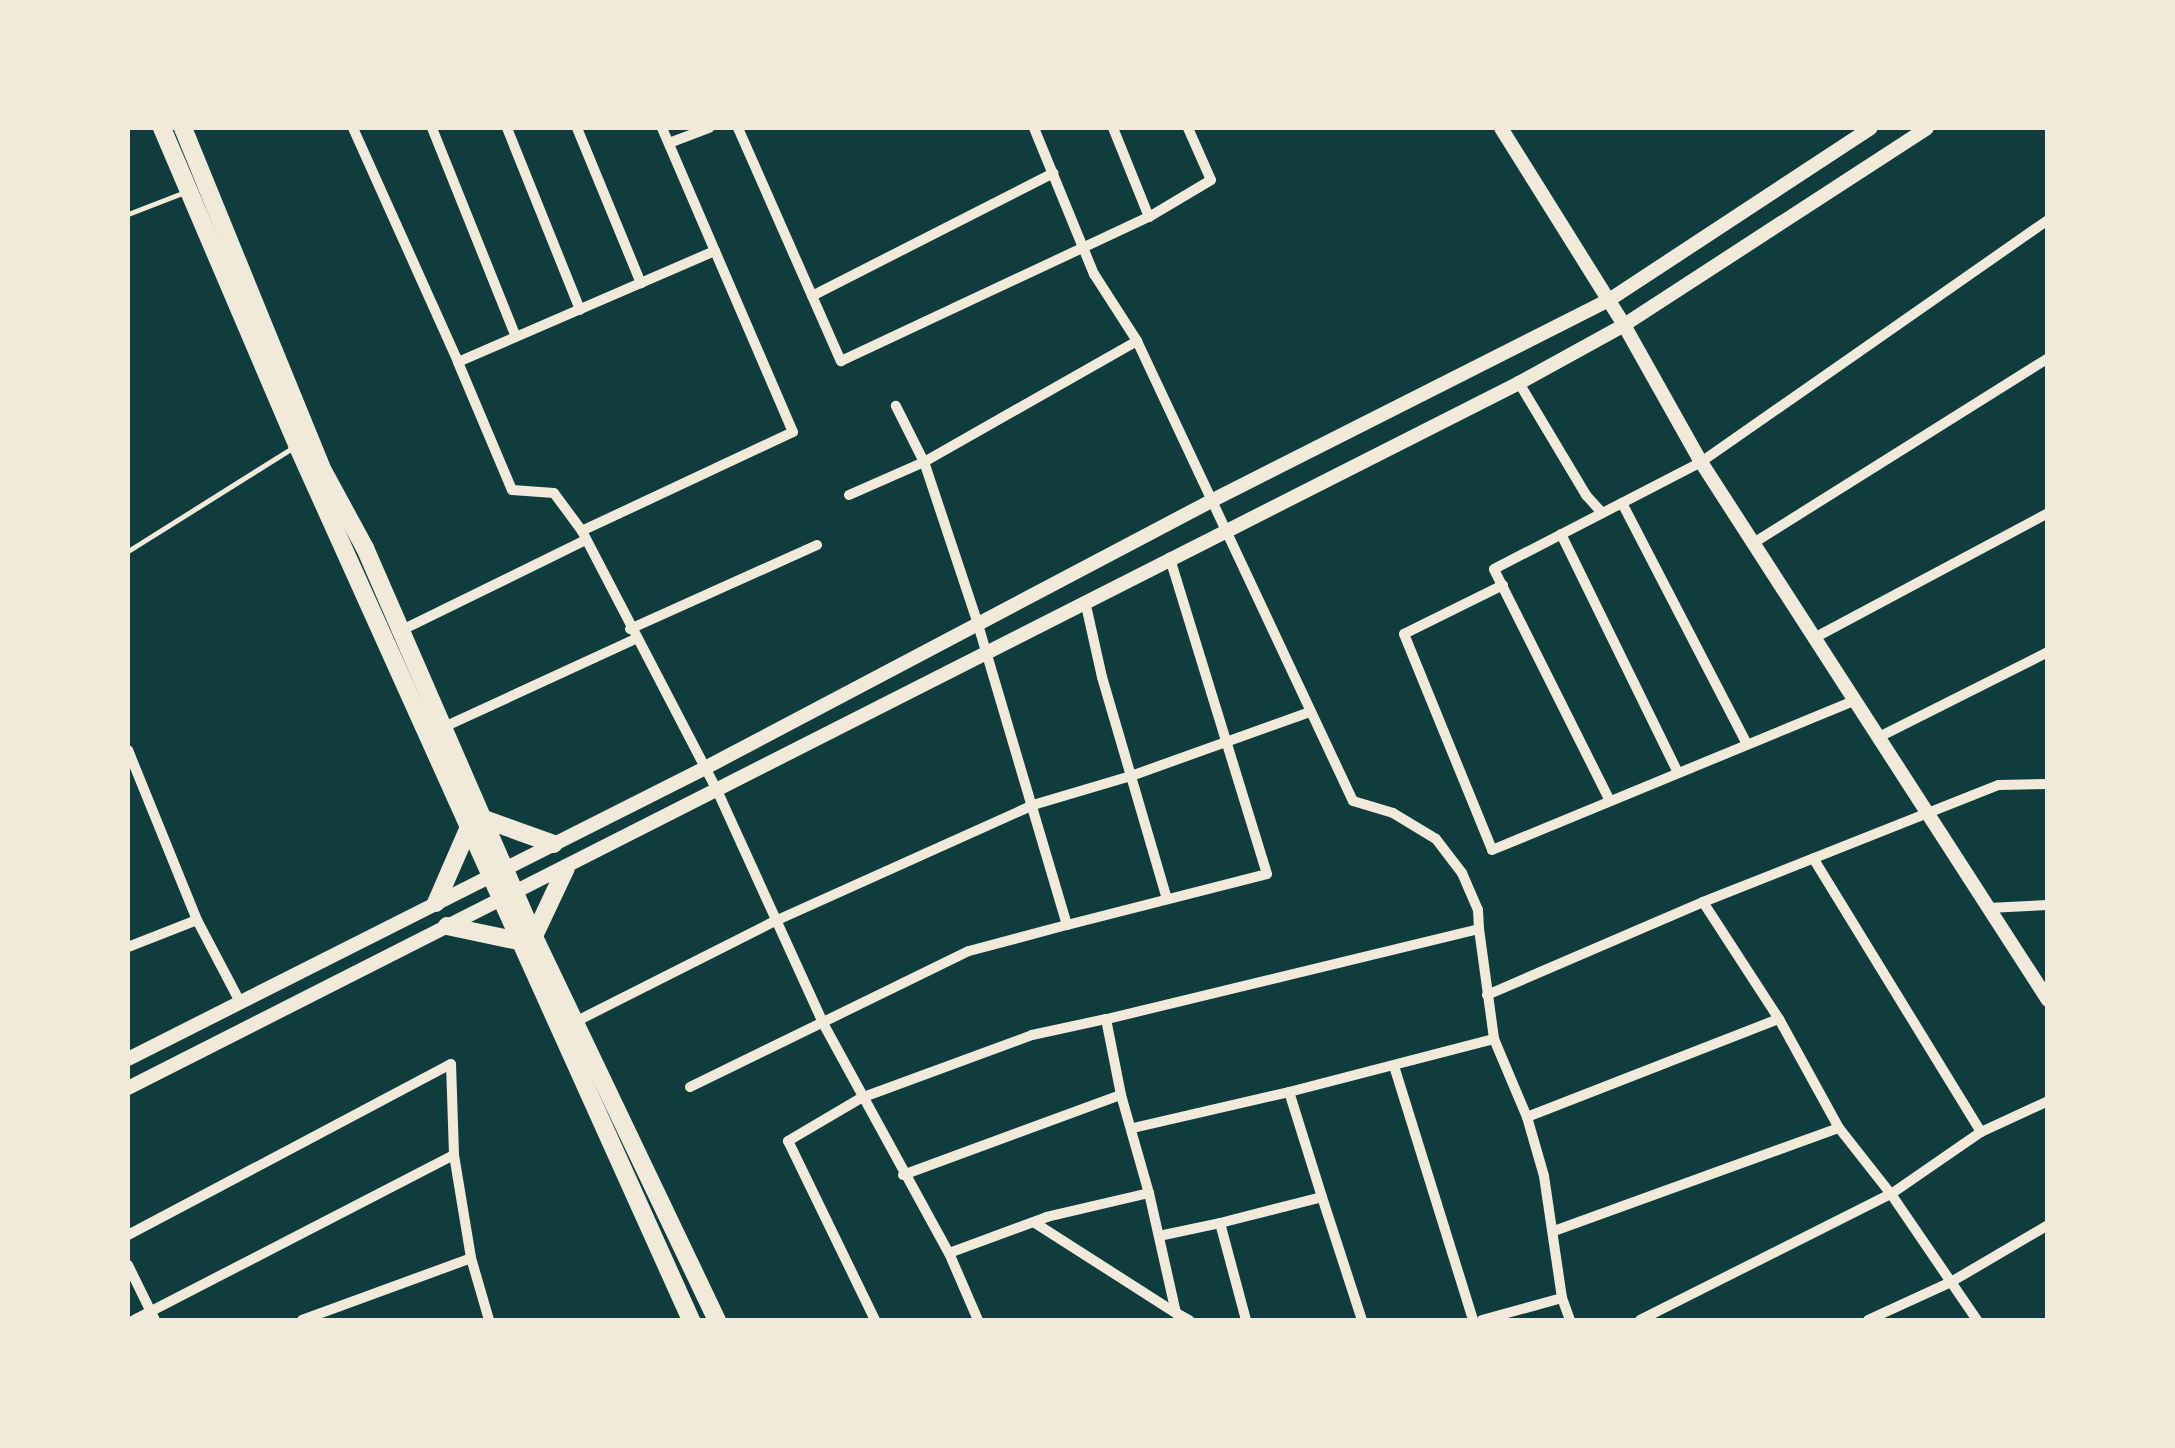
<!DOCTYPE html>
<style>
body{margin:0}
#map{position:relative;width:2175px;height:1448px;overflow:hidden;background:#0f3d3e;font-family:"IBM Plex Sans",sans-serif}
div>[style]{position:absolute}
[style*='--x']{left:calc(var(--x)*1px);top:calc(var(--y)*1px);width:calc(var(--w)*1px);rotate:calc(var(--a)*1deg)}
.service>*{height:5px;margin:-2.5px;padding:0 2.5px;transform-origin:2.5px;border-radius:2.5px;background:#f1e9da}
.minor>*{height:10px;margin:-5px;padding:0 5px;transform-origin:5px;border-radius:5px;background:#f1e9da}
.tertiary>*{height:14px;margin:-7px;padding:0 7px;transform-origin:7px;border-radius:7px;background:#f1e9da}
.trunk>*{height:18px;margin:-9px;padding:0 9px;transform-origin:9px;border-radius:9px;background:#f1e9da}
span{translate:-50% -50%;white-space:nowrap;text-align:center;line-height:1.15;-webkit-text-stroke:10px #f1e9da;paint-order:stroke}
.frame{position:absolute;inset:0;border:130px solid #f1e9da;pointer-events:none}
</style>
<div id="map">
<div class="service">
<div style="--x:128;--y:214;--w:61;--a:-21.1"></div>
<div style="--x:128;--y:551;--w:196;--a:-32.1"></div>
</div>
<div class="minor">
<div style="--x:353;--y:128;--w:256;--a:65.8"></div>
<div style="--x:432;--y:128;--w:225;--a:68.1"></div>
<div style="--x:507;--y:128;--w:196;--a:68.1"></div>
<div style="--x:577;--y:128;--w:168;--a:67.6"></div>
<div style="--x:662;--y:128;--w:331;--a:66.7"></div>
<div style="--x:793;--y:432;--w:233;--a:154.9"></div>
<div style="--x:582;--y:531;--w:290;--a:62.5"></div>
<div style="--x:716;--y:788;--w:260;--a:65.5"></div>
<div style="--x:824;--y:1025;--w:260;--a:61.3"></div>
<div style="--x:949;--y:1253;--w:73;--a:66.6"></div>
<div style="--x:738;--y:128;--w:255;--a:66.2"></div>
<div style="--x:841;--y:361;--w:340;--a:-25.1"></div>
<div style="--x:1149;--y:217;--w:96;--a:-112"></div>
<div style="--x:1034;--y:128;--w:158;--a:67.7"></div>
<div style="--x:1094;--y:274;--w:80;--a:57.3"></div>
<div style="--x:669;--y:143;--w:43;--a:-20.6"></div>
<div style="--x:1149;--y:217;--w:72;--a:-30.8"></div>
<div style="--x:1211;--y:180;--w:57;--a:-113.9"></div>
<div style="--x:812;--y:296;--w:271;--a:-27"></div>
<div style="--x:1519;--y:383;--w:131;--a:59.1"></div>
<div style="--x:1586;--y:495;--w:24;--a:48"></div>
<div style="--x:1602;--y:513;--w:4;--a:153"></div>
<div style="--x:849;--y:495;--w:82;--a:-23.7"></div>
<div style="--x:924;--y:462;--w:245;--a:-29.6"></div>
<div style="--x:1137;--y:341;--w:508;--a:64.85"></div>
<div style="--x:1353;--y:801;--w:42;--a:16.7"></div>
<div style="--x:1393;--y:813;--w:50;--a:31.2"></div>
<div style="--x:1436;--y:839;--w:43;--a:52.6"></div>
<div style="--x:1462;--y:873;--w:40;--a:66.6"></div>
<div style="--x:1478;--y:910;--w:19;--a:87"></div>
<div style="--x:1479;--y:929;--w:384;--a:166.4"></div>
<div style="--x:1106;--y:1019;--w:77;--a:78.8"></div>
<div style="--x:1121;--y:1095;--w:102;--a:74.1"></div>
<div style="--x:1149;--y:1193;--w:105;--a:166.8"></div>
<div style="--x:1047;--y:1217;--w:104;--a:159.8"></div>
<div style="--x:1622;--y:503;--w:271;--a:62.6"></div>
<div style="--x:582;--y:531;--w:47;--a:-126.4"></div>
<div style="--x:554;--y:493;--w:42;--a:-175.9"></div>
<div style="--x:512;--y:490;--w:139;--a:-112.9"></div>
<div style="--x:458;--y:362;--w:280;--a:-23.4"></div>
<div style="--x:1561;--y:534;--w:266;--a:63.9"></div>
<div style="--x:1755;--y:542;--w:346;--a:-32.1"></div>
<div style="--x:1503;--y:585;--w:110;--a:153.7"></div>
<div style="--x:1404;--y:634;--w:233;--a:67.8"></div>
<div style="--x:1492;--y:850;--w:394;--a:-22.4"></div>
<div style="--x:1085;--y:601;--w:78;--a:77.4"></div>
<div style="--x:1102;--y:677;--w:231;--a:73.7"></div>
<div style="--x:630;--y:629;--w:205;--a:-24.2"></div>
<div style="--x:402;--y:630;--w:205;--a:-26.1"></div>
<div style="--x:1816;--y:637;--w:263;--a:-28.1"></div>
<div style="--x:444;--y:727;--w:210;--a:-24.7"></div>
<div style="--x:1879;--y:737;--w:189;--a:-26.7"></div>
<div style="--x:128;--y:750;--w:183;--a:67.9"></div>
<div style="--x:197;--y:920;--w:90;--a:62.3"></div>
<div style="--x:1610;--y:801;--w:259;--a:-116.6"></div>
<div style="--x:1494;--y:569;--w:233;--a:-27.3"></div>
<div style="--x:1701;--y:462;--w:423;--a:-34.9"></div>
<div style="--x:1703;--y:902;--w:318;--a:-21.6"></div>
<div style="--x:1999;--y:785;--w:49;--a:-1.2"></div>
<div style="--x:1988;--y:908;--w:60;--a:-2.9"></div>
<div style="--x:1067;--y:925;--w:206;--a:-14.3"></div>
<div style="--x:1267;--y:874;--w:331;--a:-107.1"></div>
<div style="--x:1479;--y:929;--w:111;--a:82.2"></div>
<div style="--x:1494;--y:1039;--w:85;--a:67.1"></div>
<div style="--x:1527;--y:1117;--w:61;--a:73.9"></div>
<div style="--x:1544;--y:1176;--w:123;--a:81.6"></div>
<div style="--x:1562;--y:1298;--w:83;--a:164.6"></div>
<div style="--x:128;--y:947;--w:74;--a:-21.4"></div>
<div style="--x:1487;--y:995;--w:235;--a:-23.3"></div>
<div style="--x:1703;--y:902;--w:140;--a:57"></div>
<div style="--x:1779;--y:1019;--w:124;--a:61.2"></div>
<div style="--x:1839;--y:1128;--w:84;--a:51.8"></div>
<div style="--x:1891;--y:1194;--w:153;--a:55.7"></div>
<div style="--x:577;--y:1021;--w:220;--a:-26.8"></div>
<div style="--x:773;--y:922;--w:285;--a:-24.2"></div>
<div style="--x:1033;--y:805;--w:102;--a:-16.5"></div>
<div style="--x:1131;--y:776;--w:190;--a:-19.7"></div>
<div style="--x:1394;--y:1066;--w:266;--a:72.7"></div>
<div style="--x:690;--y:1087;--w:310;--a:-26"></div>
<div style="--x:969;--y:951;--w:101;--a:-14.9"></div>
<div style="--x:1067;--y:925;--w:314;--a:-106.5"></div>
<div style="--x:978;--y:624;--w:171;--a:-108.4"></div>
<div style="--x:924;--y:462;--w:63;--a:-116.6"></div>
<div style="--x:1527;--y:1117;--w:270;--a:-21.3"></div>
<div style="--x:1133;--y:1128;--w:160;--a:-13"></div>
<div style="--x:1981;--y:1132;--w:74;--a:-24.8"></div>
<div style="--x:903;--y:1175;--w:232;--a:-20.2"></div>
<div style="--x:1149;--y:1193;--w:123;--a:77.3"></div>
<div style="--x:1176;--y:1313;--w:15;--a:28"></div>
<div style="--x:1322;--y:1197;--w:110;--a:-107.4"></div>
<div style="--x:1289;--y:1092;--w:212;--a:-14.5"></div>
<div style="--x:1035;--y:1223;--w:167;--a:32.6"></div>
<div style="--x:1554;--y:1231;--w:303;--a:-19.9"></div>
<div style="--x:128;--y:1235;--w:365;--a:-27.9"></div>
<div style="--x:451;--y:1064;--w:91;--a:88.1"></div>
<div style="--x:454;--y:1155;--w:104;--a:80.6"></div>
<div style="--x:471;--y:1258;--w:65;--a:73.8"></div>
<div style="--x:1159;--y:1236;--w:62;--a:-12"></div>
<div style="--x:128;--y:1265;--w:61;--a:63.9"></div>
<div style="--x:1562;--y:1298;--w:23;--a:70"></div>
<div style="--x:134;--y:1320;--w:360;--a:-27.3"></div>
<div style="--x:302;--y:1320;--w:180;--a:-20.1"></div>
<div style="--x:875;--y:1320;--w:199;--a:-115.9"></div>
<div style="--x:788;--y:1141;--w:85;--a:-30.5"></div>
<div style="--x:861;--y:1098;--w:182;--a:-20.2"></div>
<div style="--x:1032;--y:1035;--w:76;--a:-12.2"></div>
<div style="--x:1246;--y:1320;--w:100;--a:-105"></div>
<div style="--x:1220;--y:1223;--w:105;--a:-14.3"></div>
<div style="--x:1322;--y:1197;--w:129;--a:72"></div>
<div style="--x:1640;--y:1320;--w:281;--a:-26.7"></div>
<div style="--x:1891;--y:1194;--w:109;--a:-34.6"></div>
<div style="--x:1981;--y:1132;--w:321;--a:-121.5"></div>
<div style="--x:1868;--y:1320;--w:91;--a:-24.6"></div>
<div style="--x:1951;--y:1282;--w:113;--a:-30.4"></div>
</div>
<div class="tertiary">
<div style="--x:1501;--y:128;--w:232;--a:58"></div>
<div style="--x:1624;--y:325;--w:157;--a:60.7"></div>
<div style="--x:1701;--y:462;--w:640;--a:57.18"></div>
<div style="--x:128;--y:1059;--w:646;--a:-26.76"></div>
<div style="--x:705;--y:768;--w:574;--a:-27.81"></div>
<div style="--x:1213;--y:500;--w:444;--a:-26.8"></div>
<div style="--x:1609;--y:300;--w:313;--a:-33.3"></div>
<div style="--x:128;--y:1088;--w:1559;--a:-26.88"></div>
<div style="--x:1519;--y:383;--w:120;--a:-28.9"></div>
<div style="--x:1624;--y:325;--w:361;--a:-33"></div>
</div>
<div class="trunk">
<div style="--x:162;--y:128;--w:345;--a:66.9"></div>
<div style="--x:297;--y:445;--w:960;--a:65.76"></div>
<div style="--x:183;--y:128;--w:366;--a:67.8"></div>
<div style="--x:321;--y:467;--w:92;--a:61.5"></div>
<div style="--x:365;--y:548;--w:431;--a:66.5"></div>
<div style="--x:537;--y:943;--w:418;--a:64.5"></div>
<div style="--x:484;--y:819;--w:74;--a:19.7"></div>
<div style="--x:436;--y:903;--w:83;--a:-66.5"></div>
<div style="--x:447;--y:926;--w:73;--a:11.9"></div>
<div style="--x:534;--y:936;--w:75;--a:-64.8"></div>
</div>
<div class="frame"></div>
</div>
